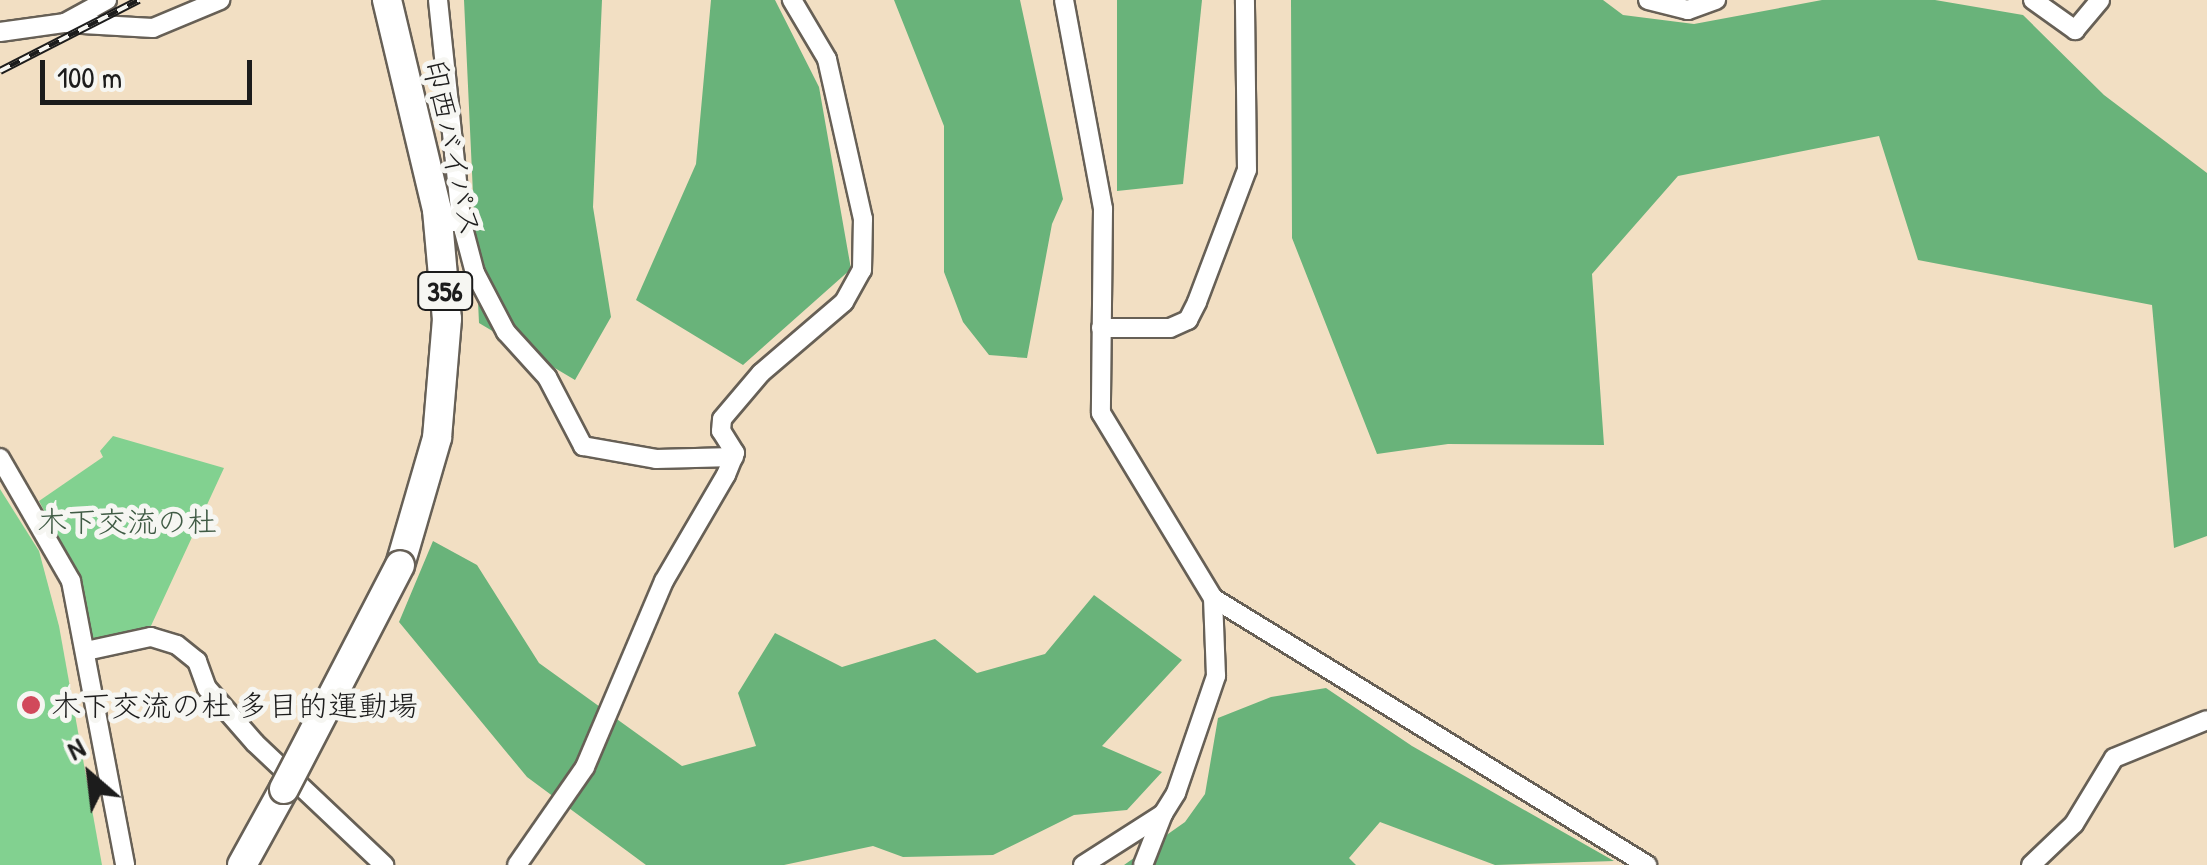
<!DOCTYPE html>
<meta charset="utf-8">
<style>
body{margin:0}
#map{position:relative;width:2207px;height:865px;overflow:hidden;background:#f2dfc3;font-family:"Patrick Hand","Klee One",sans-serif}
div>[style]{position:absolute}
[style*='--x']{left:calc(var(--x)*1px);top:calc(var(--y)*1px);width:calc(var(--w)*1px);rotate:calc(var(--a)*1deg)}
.green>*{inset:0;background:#82d190}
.forest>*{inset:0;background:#69b37a}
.roads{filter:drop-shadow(2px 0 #676056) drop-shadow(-2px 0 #676056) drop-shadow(0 2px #676056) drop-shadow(0 -2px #676056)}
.minor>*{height:18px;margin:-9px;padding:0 9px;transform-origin:9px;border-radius:9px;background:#fff}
.highway>*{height:28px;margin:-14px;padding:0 14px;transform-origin:14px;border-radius:14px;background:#fff}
.rail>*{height:8px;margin-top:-4px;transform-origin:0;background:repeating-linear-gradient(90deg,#f6f6f2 0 11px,#1c1c1c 0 22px);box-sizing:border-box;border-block:2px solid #1c1c1c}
.bridges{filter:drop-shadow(2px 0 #676056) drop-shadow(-2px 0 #676056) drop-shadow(0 2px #676056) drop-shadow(0 -2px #676056)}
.highway-bridge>*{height:28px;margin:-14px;padding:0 14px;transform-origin:14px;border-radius:14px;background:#fff}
.dots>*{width:28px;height:28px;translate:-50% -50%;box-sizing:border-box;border:5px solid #f6f6f2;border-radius:50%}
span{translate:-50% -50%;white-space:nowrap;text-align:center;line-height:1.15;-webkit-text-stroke:10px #f6f6f2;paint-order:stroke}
.shield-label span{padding:2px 8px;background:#f6f6f2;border:2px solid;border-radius:8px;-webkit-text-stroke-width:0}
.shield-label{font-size:28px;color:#1c1c1c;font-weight:700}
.street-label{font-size:30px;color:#1c1c1c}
.park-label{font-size:30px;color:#405b45}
.poi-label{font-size:30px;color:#1c1c1c}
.left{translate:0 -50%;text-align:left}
.north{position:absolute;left:40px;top:725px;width:100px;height:100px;-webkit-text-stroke:8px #f6f6f2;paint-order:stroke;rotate:332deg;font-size:28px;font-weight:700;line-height:40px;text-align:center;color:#1c1c1c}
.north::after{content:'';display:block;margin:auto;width:35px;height:45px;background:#1c1c1c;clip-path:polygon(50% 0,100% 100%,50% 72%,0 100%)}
.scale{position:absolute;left:40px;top:60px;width:212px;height:45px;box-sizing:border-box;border:5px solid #1c1c1c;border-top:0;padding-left:12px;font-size:30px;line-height:35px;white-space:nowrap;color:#1c1c1c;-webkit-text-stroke:8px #f6f6f2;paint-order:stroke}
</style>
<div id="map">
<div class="green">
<div style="clip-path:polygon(113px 436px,224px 468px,150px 628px,144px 636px,90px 641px,78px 576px,39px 501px,103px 457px,100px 451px)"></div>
<div style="clip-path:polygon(0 489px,39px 551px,59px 626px,102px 865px,0 865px)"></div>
</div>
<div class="forest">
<div style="clip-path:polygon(464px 0,602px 0,593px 207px,611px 317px,575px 380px,479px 323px)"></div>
<div style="clip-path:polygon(711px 0,775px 0,819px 87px,851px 269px,743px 365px,636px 300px,696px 164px)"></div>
<div style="clip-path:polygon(894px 0,1020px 0,1063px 199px,1052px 224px,1027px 358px,989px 355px,963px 322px,944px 272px,944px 126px)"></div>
<div style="clip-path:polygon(1117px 0,1202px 0,1183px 184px,1117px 191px)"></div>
<div style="clip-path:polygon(1291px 0,1603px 0,1623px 15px,1694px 24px,1822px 0,1935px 0,2023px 15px,2104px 95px,2207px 173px,2207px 536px,2174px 548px,2152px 305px,1918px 260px,1879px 136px,1678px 176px,1592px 274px,1604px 445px,1448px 444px,1377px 454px,1292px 238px)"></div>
<div style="clip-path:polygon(433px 541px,477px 565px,539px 663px,682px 766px,756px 746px,738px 693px,775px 633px,842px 667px,935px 639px,977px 673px,1045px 654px,1094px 595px,1182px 660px,1102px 746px,1162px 772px,1127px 810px,1074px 815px,993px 855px,903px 857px,873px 846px,784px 865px,646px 865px,527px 777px,399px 622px)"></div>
<div style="clip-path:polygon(1326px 688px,1412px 746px,1614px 861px,1495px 865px,1380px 822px,1349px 858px,1356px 865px,1124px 865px,1185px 822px,1205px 794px,1218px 718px,1271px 697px)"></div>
</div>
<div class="roads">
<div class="minor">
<div style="--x:438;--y:0;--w:221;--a:84"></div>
<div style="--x:461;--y:220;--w:8;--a:166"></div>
<div style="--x:1064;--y:0;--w:213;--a:79.4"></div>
<div style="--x:1103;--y:209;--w:204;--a:90.6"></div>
<div style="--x:1101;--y:413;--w:216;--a:58.8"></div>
<div style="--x:1213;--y:598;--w:510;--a:31.6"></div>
<div style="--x:1648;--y:0;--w:41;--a:14"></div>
<div style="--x:1688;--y:10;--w:30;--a:-20"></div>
<div style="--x:2033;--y:0;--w:52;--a:35.5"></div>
<div style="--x:2075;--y:30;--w:39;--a:-50"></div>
<div style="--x:65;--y:23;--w:88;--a:3.3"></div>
<div style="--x:153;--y:28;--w:73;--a:-22.7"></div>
<div style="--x:0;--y:32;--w:66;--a:-7.9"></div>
<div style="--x:65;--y:23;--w:48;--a:-28.7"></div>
<div style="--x:461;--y:220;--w:55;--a:75.2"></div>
<div style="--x:475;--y:273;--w:67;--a:62.3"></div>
<div style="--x:506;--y:332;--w:61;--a:47.7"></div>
<div style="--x:547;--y:377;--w:78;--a:62.4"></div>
<div style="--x:583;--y:446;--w:74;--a:10.1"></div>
<div style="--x:656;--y:459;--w:78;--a:-1.5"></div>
<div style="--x:1101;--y:328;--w:69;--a:0"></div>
<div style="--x:1170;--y:328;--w:20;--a:-24"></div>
<div style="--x:1188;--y:320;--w:20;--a:-63"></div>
<div style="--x:1197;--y:302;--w:141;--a:-69.3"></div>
<div style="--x:1247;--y:170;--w:170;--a:-90.7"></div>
<div style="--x:0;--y:458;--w:142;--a:60"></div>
<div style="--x:71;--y:581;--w:289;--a:79.2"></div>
<div style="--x:86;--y:651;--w:66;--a:-12.2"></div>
<div style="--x:151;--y:637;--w:27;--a:17"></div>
<div style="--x:177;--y:645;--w:26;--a:39"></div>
<div style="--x:197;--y:661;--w:29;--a:70"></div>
<div style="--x:207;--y:688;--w:73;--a:48.9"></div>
<div style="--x:255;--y:743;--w:178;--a:43.4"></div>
<div style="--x:517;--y:865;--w:119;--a:-55.2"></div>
<div style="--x:585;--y:767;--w:202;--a:-67"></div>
<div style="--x:664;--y:581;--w:123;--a:-59.7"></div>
<div style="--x:726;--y:475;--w:24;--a:-68"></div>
<div style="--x:735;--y:453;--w:26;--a:-122"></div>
<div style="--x:721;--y:431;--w:12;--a:-85"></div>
<div style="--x:722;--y:419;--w:60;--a:-49.7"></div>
<div style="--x:761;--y:373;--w:109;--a:-40.5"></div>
<div style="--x:844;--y:302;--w:37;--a:-61"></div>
<div style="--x:862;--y:270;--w:51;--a:-88.9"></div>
<div style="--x:863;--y:219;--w:164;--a:-102.7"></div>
<div style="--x:827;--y:59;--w:69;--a:-120.7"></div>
<div style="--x:1083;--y:865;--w:95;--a:-32.5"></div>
<div style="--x:1163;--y:814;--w:25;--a:-58"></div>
<div style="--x:1176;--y:793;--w:124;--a:-71.1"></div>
<div style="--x:1216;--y:676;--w:78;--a:-92.2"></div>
<div style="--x:1143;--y:865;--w:55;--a:-68.6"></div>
<div style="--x:2031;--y:865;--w:59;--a:-43.6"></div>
<div style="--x:2074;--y:824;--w:77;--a:-58.8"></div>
<div style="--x:2114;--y:758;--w:100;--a:-22.2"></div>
</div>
<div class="highway">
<div style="--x:387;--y:0;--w:216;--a:76.6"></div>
<div style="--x:437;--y:210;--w:109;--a:84.8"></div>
<div style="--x:447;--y:319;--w:119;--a:94.8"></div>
<div style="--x:437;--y:438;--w:132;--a:106.2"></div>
<div style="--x:242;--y:865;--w:87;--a:-61.1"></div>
</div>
</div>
<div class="rail">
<div style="--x:0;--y:71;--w:156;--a:-27.1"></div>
</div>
<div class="bridges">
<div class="highway-bridge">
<div style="--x:284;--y:789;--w:252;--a:-62.6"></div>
</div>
</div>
<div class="dots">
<div style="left:31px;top:705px;background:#d1495b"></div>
</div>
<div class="shield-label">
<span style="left:445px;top:291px">356</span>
</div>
<div class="street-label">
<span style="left:453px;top:148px;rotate:78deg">印西バイパス</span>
</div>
<div class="park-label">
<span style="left:127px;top:521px">木下交流の杜</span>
</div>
<div class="poi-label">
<span class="left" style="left:51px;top:705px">木下交流の杜 多目的運動場</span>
</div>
<div class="north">N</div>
<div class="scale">100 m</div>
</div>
